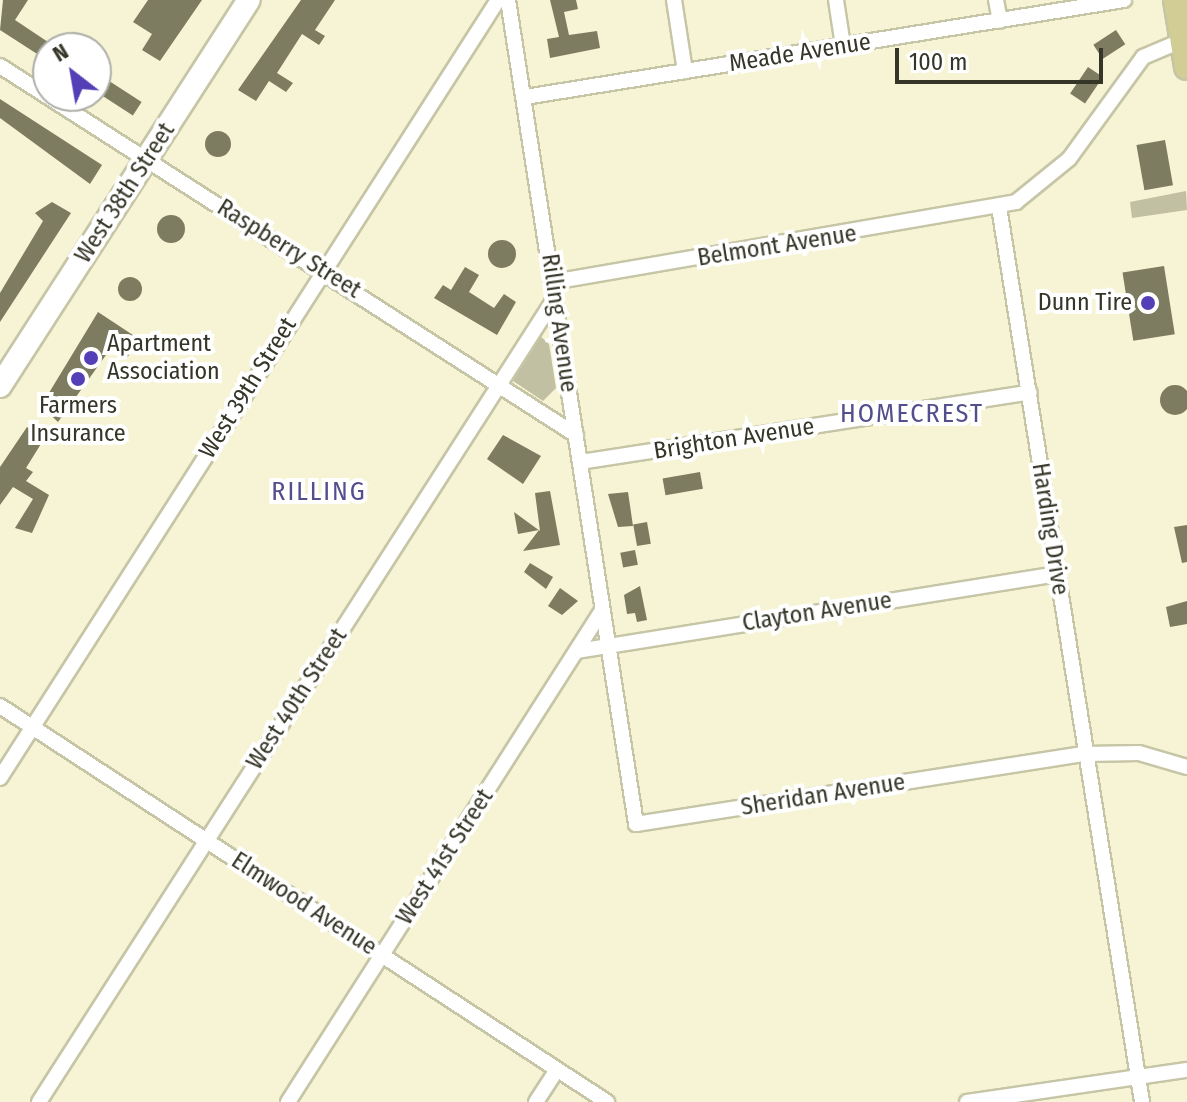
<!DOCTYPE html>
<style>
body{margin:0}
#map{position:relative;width:1187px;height:1102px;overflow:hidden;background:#f6f4d4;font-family:"Fira Sans Condensed",sans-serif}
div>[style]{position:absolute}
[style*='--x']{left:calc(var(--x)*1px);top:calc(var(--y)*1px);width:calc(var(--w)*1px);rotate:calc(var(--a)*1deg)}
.green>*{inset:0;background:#c2c0a3}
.building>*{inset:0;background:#7d7c60;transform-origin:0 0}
.round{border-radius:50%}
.roads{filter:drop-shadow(2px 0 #c6c5a6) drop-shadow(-2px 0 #c6c5a6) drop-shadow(0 2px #c6c5a6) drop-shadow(0 -2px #c6c5a6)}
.street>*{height:14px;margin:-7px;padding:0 7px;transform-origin:7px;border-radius:7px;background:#fff}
.secondary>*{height:22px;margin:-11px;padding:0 11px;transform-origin:11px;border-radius:11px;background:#fff}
.primary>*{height:24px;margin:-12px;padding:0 12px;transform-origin:12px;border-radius:12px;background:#d1cd94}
.dots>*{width:22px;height:22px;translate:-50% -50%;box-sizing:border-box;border:4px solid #fff;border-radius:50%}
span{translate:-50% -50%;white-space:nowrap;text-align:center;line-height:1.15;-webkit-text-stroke:8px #fff;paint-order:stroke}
.street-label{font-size:24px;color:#353528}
.poi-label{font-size:24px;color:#353528}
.right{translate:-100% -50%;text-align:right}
.left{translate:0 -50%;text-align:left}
.neighbourhood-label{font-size:26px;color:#534e8c;letter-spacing:2px}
.north{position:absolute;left:32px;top:32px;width:80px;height:80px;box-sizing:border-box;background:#fff;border:2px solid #aeaea9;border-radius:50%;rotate:329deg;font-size:22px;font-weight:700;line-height:32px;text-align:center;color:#353528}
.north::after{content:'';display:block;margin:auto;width:28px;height:36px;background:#553fb7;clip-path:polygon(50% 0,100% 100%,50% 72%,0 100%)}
.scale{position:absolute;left:895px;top:48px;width:208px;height:36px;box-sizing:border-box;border:4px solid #353528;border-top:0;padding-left:10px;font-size:24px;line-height:28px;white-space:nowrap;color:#353528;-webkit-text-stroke:6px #fff;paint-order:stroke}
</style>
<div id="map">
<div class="green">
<div style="clip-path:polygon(1186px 191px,1187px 210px,1132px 218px,1130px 202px)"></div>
<div style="clip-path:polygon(540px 336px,549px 344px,556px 388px,543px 401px,513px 381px)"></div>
</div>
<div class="building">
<div style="clip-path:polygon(3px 0,28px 0,15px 20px,48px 42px,48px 61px,0 30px)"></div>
<div style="clip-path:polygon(148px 0,202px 0,160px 61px,142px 50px,152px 34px,133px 22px)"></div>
<div style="clip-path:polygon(301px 0,335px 0,315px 30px,325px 36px,319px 45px,302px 34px,277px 73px,293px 83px,286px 92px,269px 81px,256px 101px,238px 90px)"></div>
<div style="clip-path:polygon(550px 0,576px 0,578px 9px,564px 12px,569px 35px,597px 31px,600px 48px,550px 58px,547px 39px,559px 37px)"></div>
<div style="left:1116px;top:30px;width:17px;height:27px;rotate:57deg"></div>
<div style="left:1088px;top:67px;width:18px;height:32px;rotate:34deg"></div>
<div style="left:103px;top:77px;width:46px;height:16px;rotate:33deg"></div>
<div style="clip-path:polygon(0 99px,102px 165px,90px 184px,0 118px)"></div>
<div class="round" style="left:205px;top:131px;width:26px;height:26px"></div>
<div style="left:1165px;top:140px;width:46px;height:29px;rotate:80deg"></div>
<div style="clip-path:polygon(52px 202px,71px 213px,0 322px,0 293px,43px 221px,35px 213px)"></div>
<div class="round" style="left:157px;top:215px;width:28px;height:28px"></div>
<div class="round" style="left:488px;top:240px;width:28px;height:28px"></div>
<div style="left:1164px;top:266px;width:69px;height:42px;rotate:81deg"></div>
<div style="clip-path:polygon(465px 267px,479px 275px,469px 292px,494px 308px,504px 294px,516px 302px,497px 335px,434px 298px,443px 285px,451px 290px)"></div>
<div class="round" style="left:118px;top:277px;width:24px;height:24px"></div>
<div style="clip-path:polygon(98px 312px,139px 339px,127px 358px,111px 348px,58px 422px,41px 406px)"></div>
<div class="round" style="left:1160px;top:385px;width:30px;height:30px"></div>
<div style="clip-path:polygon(27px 427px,44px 439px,26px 468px,33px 472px,26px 481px,49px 495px,32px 533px,15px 528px,33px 499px,13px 487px,0 505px,0 467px)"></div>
<div style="clip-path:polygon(503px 435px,541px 456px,523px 484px,487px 459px)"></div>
<div style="left:700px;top:472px;width:17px;height:38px;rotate:80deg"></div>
<div style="clip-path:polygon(550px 491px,560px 545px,523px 551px,539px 530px,518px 534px,514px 512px,540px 531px,535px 493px)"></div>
<div style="clip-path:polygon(628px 492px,633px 526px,618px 527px,608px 494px)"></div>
<div style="left:647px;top:522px;width:22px;height:14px;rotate:80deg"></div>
<div style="clip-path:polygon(1187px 525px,1187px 562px,1182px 563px,1174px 527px)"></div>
<div style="left:635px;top:550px;width:15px;height:15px;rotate:79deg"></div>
<div style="clip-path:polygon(530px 563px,553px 577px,546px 589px,524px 572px)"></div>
<div style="clip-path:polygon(640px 586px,647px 620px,637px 622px,635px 613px,627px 614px,624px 595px)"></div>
<div style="clip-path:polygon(560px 588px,578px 601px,562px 615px,548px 606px)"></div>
<div style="clip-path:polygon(1187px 601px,1187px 624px,1170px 627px,1166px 607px)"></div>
</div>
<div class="roads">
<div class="street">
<div style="--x:508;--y:0;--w:834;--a:81.17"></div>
<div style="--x:636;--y:824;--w:454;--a:-8.9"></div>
<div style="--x:1085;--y:754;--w:54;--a:-1.1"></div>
<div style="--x:1139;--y:753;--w:50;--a:16.3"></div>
<div style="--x:674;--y:0;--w:72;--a:81.2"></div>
<div style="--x:836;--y:0;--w:47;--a:81.3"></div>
<div style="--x:996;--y:0;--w:21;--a:79"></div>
<div style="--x:0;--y:66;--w:684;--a:32.64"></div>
<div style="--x:525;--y:97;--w:607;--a:-9.2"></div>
<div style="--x:999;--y:207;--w:906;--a:80.92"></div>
<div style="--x:553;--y:282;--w:470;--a:-9.8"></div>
<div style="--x:1016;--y:202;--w:68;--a:-39.1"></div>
<div style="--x:1069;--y:159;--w:126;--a:-54"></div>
<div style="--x:1143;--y:57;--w:43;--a:-23"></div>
<div style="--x:580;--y:462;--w:455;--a:-8.8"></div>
<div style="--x:577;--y:651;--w:486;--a:-9.1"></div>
<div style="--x:0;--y:706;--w:725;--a:33.12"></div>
<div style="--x:0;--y:778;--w:924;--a:-57.38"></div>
<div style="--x:39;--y:1102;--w:955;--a:-57.31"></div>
<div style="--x:288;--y:1102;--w:581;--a:-57.43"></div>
<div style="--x:536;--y:1102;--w:38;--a:-57"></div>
<div style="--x:967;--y:1102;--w:222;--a:-8.3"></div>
</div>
<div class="secondary">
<div style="--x:0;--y:386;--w:459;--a:-57.2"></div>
</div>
<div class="primary">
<div style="--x:1176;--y:0;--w:68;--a:80.7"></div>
</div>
</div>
<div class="dots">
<div style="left:1148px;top:303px;background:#553fb7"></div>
<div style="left:91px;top:358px;background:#553fb7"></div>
<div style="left:78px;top:379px;background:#553fb7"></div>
</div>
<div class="street-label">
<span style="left:800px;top:53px;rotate:-9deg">Meade Avenue</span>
<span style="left:125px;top:193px;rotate:-57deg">West 38th Street</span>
<span style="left:777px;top:246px;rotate:-9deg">Belmont Avenue</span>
<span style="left:289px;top:249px;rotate:32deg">Raspberry Street</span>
<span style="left:559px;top:323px;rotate:82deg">Rilling Avenue</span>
<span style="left:248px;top:388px;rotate:-58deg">West 39th Street</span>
<span style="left:734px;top:439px;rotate:-9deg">Brighton Avenue</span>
<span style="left:1050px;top:529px;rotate:81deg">Harding Drive</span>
<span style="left:817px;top:612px;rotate:-9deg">Clayton Avenue</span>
<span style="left:297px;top:699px;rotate:-57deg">West 40th Street</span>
<span style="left:823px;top:795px;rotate:-9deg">Sheridan Avenue</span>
<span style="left:445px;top:857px;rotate:-57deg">West 41st Street</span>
<span style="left:304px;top:904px;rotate:33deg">Elmwood Avenue</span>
</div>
<div class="poi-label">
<span class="right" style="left:1132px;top:303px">Dunn Tire</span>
<span class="left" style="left:107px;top:358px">Apartment<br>Association</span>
<span style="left:78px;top:420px">Farmers<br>Insurance</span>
</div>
<div class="neighbourhood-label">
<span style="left:912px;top:414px">HOMECREST</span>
<span style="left:319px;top:492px">RILLING</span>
</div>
<div class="north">N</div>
<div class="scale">100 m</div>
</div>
